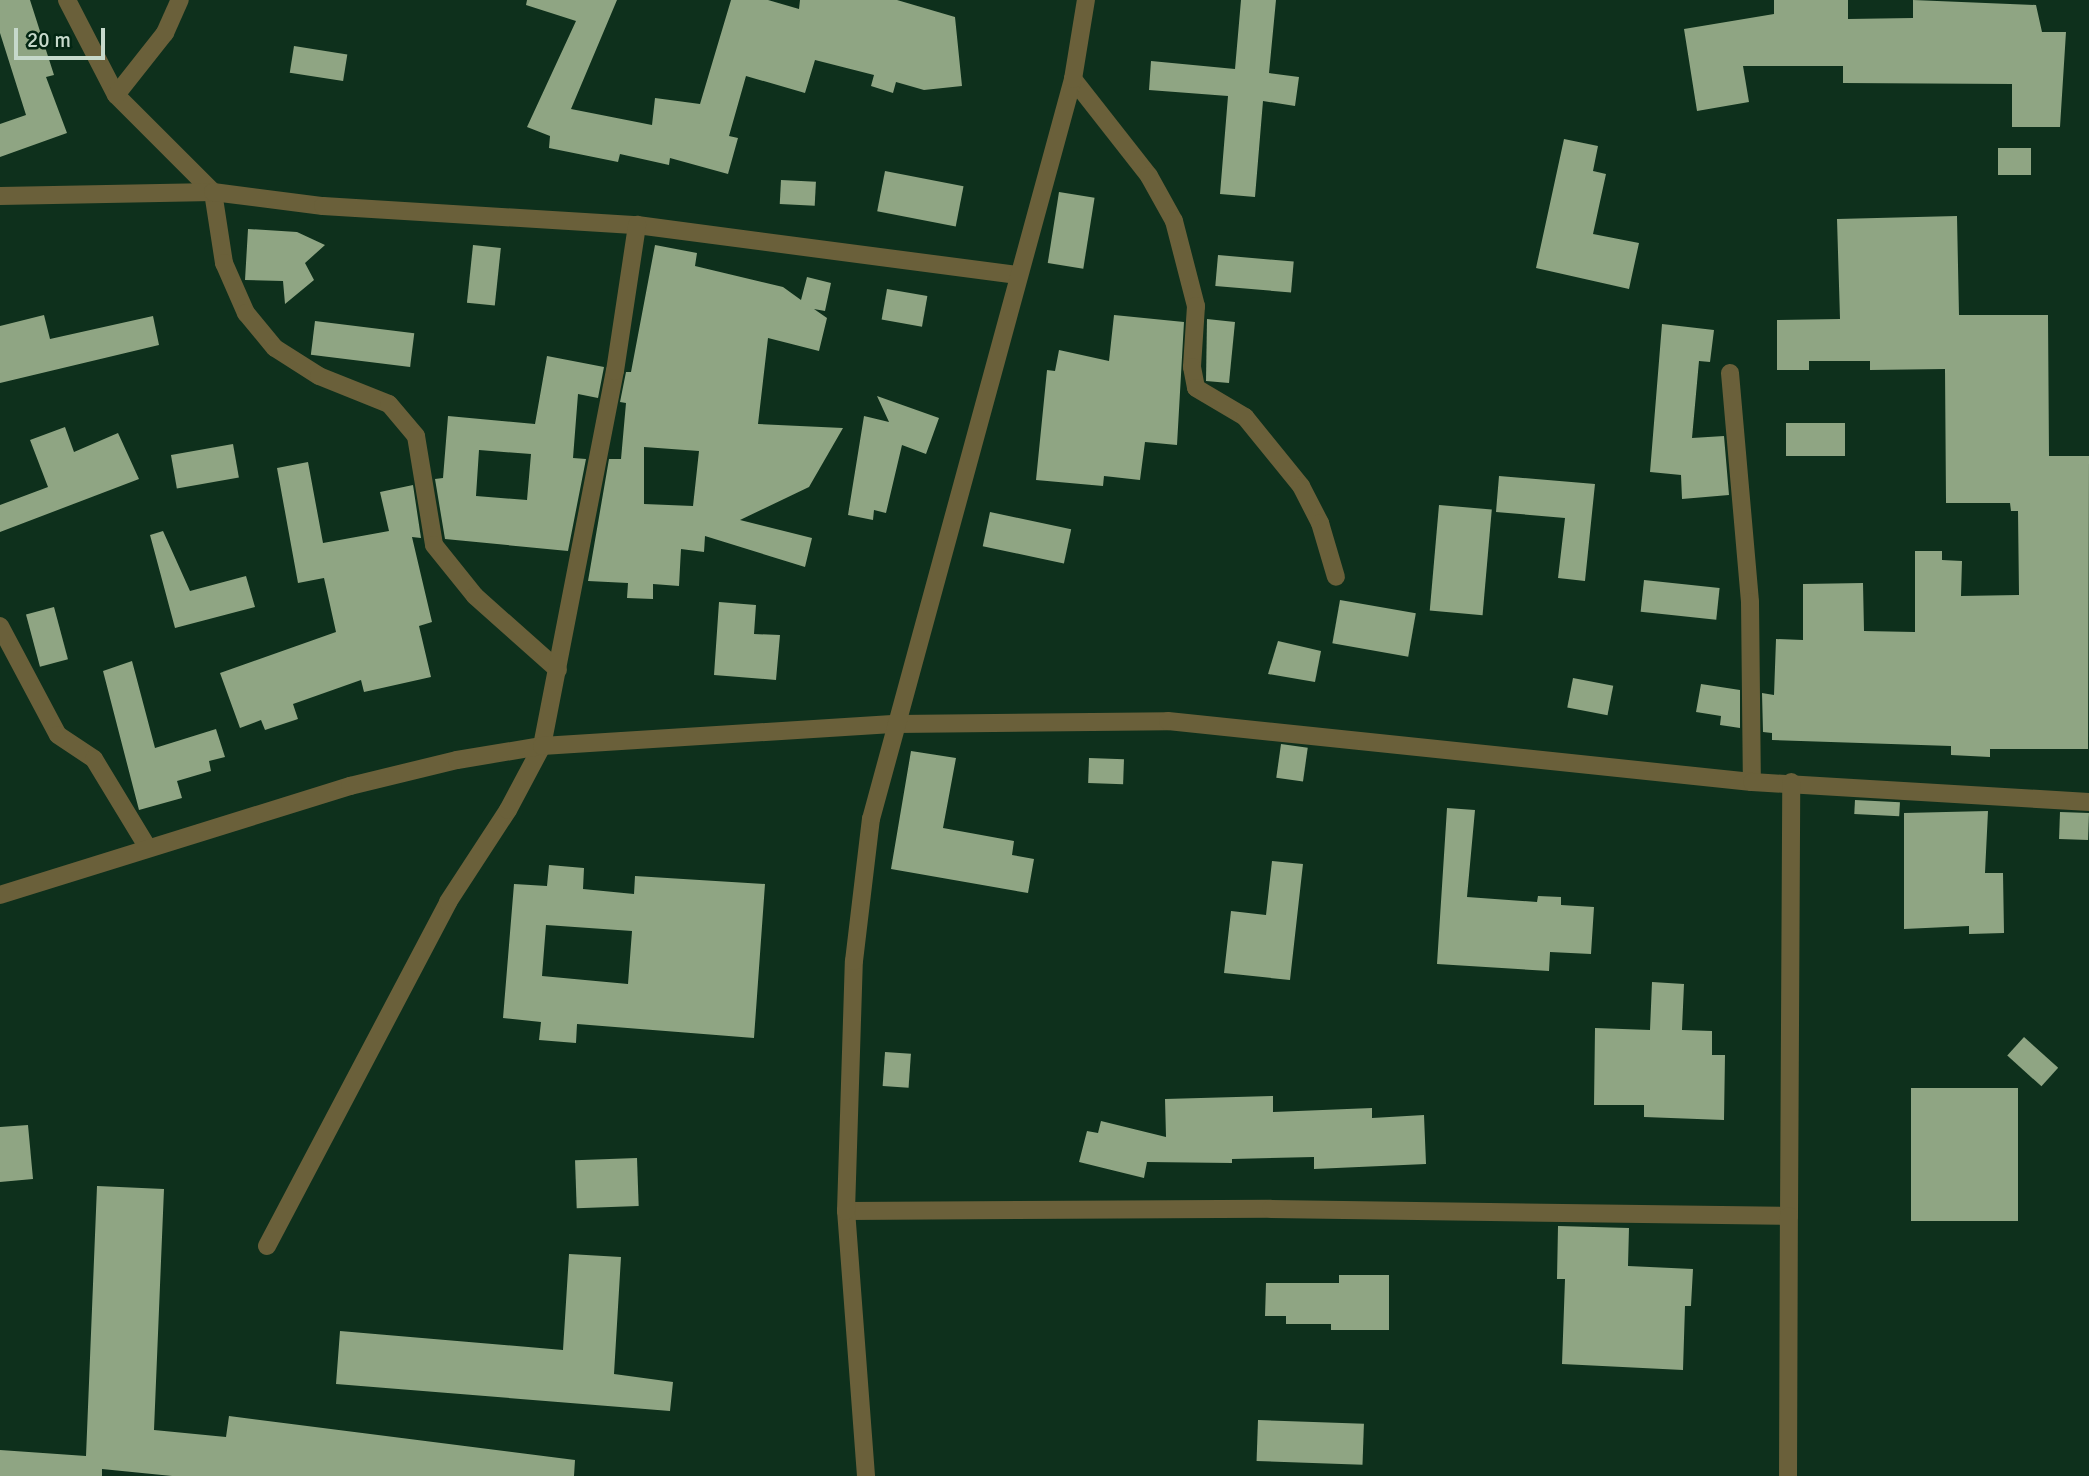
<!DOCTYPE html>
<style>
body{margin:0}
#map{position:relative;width:2089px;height:1476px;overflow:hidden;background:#0e301c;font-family:Signika,sans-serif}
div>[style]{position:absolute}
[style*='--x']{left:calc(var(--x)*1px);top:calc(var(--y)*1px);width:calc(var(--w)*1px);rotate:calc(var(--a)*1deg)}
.building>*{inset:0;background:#8fa583;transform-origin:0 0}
.service>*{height:18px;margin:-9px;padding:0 9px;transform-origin:9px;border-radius:9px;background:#6a603a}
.minor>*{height:18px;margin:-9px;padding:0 9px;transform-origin:9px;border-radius:9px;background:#6a603a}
span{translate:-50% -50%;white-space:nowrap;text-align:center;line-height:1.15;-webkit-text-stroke:7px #032613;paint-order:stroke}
.scale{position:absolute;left:14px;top:28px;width:91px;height:32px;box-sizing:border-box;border:4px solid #c6d9cb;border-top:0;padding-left:9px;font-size:21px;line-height:24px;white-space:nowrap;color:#c6d9cb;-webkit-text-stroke:5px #032613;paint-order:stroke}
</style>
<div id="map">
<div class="building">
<div style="clip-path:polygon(0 0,30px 0,54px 75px,46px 77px,67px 133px,0 157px,0 124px,26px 115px,0 33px)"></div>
<div style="clip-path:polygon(527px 0,617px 0,571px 109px,652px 125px,655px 98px,700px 104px,731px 0,768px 0,799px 9px,800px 0,897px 0,955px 17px,962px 86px,924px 90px,896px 82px,893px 93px,871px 86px,874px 75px,815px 60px,805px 93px,746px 76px,729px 136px,738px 138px,728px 174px,670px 158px,669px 165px,620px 154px,618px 162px,549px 148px,550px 136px,527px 127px,576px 21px,526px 5px)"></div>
<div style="clip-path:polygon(1241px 0,1276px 0,1269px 73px,1299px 77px,1295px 106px,1263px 101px,1255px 197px,1220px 194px,1228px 96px,1149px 90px,1151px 61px,1235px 69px)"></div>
<div style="clip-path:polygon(1774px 0,1848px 0,1848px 19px,1913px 18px,1913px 0,2036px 5px,2042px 32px,2066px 32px,2060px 127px,2012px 127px,2012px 84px,1843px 83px,1843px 66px,1743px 66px,1749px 102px,1697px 111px,1684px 29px,1774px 14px)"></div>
<div style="left:294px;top:46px;width:54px;height:27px;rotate:9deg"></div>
<div style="clip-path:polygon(1564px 139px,1598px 146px,1593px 171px,1606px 174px,1593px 234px,1639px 243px,1629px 289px,1536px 268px)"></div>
<div style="left:1998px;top:148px;width:33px;height:27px"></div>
<div style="left:885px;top:171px;width:80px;height:41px;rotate:11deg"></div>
<div style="left:781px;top:180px;width:35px;height:24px;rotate:3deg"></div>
<div style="left:1059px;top:192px;width:36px;height:72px;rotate:9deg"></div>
<div style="clip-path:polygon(1957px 216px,1959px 315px,2048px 315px,2049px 456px,2089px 456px,2088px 749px,1990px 749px,1990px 757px,1951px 755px,1951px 746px,1772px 740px,1772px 733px,1763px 732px,1762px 693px,1774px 695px,1776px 639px,1803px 640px,1803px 584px,1863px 583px,1864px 631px,1915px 632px,1915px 551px,1942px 551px,1942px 560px,1962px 561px,1961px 596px,2019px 595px,2018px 511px,2011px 511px,2010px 503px,1946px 503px,1945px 369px,1870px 370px,1870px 361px,1809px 361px,1809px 370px,1777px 370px,1777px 320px,1840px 319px,1837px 219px)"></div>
<div style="clip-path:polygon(248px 229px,297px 232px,325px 245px,305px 263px,314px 280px,285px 304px,283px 281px,245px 280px)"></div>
<div style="left:473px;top:245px;width:28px;height:58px;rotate:6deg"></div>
<div style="clip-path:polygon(evenodd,655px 245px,697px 253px,695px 266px,783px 287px,801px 300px,807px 277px,831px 283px,825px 311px,814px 309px,827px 318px,819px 351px,768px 338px,758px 424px,843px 428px,809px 487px,740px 520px,812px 538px,805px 567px,705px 536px,704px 552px,681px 549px,679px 586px,653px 584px,653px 599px,627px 598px,628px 583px,588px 581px,609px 459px,621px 459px,626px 403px,620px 402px,626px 372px,631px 372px,655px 245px,644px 447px,699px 451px,693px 506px,644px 504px,644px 447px)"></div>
<div style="left:1218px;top:255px;width:76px;height:31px;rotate:5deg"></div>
<div style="left:887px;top:289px;width:41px;height:31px;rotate:10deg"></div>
<div style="clip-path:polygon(44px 315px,50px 339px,153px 316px,159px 345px,0 383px,0 326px)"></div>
<div style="clip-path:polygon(1114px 315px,1184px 322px,1177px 445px,1145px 442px,1140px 480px,1104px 476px,1103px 486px,1036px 480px,1047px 370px,1055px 371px,1059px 350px,1109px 361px)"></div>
<div style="clip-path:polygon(1207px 319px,1235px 322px,1229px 383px,1206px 381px)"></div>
<div style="left:315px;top:321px;width:100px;height:34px;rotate:7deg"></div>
<div style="clip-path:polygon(1662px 324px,1714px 330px,1710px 362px,1699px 361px,1692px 438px,1724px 436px,1729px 495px,1682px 499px,1681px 475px,1650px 472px)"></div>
<div style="clip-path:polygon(evenodd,547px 356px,604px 367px,598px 398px,578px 394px,573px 458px,586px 459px,568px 551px,445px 539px,435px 479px,443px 478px,448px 416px,535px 424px,547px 356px,479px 450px,531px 454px,527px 500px,476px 496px,479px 450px)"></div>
<div style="clip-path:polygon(877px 396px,939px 418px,926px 454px,902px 445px,886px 513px,874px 510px,873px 520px,848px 515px,864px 416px,889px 422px)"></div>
<div style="left:1845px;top:423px;width:33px;height:59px;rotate:90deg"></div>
<div style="clip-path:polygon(65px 427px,74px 452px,118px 433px,139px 479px,0 532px,0 505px,48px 487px,30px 440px)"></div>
<div style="left:233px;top:444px;width:34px;height:63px;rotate:80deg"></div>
<div style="clip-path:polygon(308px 462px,323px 543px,389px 531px,380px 492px,413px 485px,421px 538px,412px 537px,432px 622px,419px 626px,431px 677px,364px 692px,361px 680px,293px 704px,298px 719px,265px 730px,261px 720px,240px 728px,220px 673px,336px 632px,324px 578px,298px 583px,277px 468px)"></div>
<div style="clip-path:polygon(1499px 476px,1595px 484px,1585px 581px,1558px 578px,1565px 518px,1496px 512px)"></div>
<div style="left:1439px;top:505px;width:53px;height:106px;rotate:5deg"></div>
<div style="left:990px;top:512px;width:83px;height:35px;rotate:12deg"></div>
<div style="clip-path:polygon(163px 531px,190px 591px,246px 576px,255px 607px,175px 628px,150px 535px)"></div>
<div style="left:1644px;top:580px;width:76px;height:32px;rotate:6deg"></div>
<div style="left:1340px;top:600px;width:77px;height:44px;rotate:10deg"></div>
<div style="clip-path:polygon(719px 602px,756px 605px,754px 634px,780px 635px,776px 680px,714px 675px)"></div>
<div style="left:54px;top:607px;width:54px;height:29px;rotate:75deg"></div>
<div style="clip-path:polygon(1278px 641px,1321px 651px,1315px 682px,1268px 674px)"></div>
<div style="clip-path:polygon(132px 661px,155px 748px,216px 729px,225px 757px,209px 761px,211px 771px,177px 781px,182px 798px,139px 810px,103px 671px)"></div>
<div style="left:1573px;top:678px;width:41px;height:30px;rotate:11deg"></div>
<div style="clip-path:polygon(1701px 684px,1740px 690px,1740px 728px,1720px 725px,1721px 716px,1696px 712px)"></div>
<div style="left:1281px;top:744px;width:27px;height:34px;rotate:8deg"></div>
<div style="clip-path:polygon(911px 751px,956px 758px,943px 828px,1014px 841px,1012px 855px,1034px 859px,1028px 893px,891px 869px)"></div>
<div style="left:1089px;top:758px;width:35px;height:25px;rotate:2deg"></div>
<div style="left:1855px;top:800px;width:45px;height:14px;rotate:3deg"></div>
<div style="clip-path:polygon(1447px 808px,1475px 810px,1467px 897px,1537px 902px,1538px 896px,1561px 897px,1561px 905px,1594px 907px,1591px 954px,1550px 952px,1549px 971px,1437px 964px)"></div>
<div style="clip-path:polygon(1988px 811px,1985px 873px,2003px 873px,2004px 933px,1969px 934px,1969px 926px,1904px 929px,1904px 813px)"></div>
<div style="left:2060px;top:812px;width:29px;height:27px;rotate:2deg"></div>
<div style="clip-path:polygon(1272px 861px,1303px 864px,1290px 980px,1224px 973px,1231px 911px,1266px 915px)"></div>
<div style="clip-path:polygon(evenodd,549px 865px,584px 868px,583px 889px,634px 894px,635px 876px,765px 884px,754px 1038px,577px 1024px,576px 1043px,539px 1040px,541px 1022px,503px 1018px,514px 884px,547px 886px,549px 865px,546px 925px,632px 931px,628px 984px,542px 976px,546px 925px)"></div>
<div style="clip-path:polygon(1652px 982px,1684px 984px,1682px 1030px,1712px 1031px,1712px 1055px,1725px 1055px,1724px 1120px,1644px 1117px,1644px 1105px,1594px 1105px,1595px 1028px,1650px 1030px)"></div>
<div style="left:2024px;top:1037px;width:46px;height:25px;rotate:42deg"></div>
<div style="left:885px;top:1052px;width:26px;height:34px;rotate:4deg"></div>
<div style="left:1911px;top:1088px;width:107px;height:133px"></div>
<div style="clip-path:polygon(1273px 1096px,1273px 1112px,1372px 1108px,1372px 1118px,1424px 1115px,1426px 1164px,1314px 1169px,1314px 1157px,1232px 1159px,1232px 1163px,1147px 1162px,1144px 1178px,1079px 1162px,1087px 1131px,1098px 1133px,1101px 1121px,1166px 1137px,1165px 1099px)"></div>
<div style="clip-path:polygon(28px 1125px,33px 1179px,0 1182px,0 1127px)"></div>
<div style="left:637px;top:1158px;width:48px;height:62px;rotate:88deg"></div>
<div style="clip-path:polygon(97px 1186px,164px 1189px,154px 1430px,226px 1437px,229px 1416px,575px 1460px,574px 1476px,172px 1476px,102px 1469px,102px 1476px,0 1476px,0 1450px,86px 1456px)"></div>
<div style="clip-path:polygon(1558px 1226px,1629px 1228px,1628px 1266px,1693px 1269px,1691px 1306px,1685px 1306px,1683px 1370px,1562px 1364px,1565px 1279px,1557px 1279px)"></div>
<div style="clip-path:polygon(569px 1254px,621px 1257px,614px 1374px,673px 1382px,670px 1411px,336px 1384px,340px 1331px,563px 1350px)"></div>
<div style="clip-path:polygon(1339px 1275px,1389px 1275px,1389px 1330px,1331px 1330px,1331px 1324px,1286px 1324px,1286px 1316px,1265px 1316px,1266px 1283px,1339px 1283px)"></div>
<div style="left:1258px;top:1420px;width:106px;height:41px;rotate:2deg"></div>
</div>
<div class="service">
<div style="--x:267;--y:1246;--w:389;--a:-62.2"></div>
<div style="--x:448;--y:902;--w:110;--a:-56.9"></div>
<div style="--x:508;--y:810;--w:72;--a:-62"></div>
</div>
<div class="minor">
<div style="--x:67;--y:0;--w:107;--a:62.7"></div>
<div style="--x:116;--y:95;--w:137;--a:45"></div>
<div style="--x:213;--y:192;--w:72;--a:81.2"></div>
<div style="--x:224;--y:263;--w:55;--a:66.3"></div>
<div style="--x:246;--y:313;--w:45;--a:50.4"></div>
<div style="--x:275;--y:348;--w:52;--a:32.5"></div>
<div style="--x:319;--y:376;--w:75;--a:21.8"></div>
<div style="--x:389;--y:404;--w:42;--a:49.8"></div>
<div style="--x:416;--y:436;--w:110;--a:80.6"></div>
<div style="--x:434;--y:545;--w:65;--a:51.2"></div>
<div style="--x:475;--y:596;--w:111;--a:41.7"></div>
<div style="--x:1073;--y:79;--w:123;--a:51.9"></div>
<div style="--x:1149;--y:176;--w:51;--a:60.9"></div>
<div style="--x:1174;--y:221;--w:88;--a:75.5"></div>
<div style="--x:1196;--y:306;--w:61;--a:93.8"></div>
<div style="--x:1192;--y:367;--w:21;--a:79"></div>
<div style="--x:1196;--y:388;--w:57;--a:30.6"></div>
<div style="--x:1245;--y:417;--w:89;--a:50.9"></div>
<div style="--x:1301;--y:486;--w:42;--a:62.8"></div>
<div style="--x:1320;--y:523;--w:56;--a:73.5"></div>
<div style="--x:116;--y:95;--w:79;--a:-51.7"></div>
<div style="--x:165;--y:33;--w:36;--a:-66"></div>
<div style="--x:0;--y:196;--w:213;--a:-1.1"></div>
<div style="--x:213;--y:192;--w:111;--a:7.3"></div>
<div style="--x:323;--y:206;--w:315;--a:3.5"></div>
<div style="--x:637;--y:225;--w:384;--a:7.5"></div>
<div style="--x:1730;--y:373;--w:230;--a:85"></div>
<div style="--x:1750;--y:602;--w:180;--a:89.4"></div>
<div style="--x:0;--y:626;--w:123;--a:62"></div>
<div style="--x:58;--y:735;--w:43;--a:33.7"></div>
<div style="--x:94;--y:759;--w:104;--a:58.8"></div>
<div style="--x:542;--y:746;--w:382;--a:-79"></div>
<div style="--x:615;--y:371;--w:148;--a:-81.4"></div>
<div style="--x:0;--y:895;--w:367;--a:-17.3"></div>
<div style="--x:350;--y:786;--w:110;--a:-13.7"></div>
<div style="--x:457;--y:760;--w:86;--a:-9.4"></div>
<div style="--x:542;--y:746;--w:355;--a:-3.6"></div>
<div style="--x:896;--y:724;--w:272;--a:-0.6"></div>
<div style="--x:1168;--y:721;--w:587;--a:5.96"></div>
<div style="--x:1752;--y:782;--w:338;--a:3.4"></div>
<div style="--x:846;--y:1211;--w:425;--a:-0.3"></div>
<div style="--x:1271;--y:1209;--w:518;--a:0.77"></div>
<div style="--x:1789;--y:1216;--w:434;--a:-89.7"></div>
<div style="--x:866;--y:1476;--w:266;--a:-94.3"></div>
<div style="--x:846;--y:1211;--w:250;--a:-88.2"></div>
<div style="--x:854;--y:961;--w:143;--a:-83.2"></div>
<div style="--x:871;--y:819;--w:767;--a:-74.73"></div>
<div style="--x:1073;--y:79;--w:80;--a:-80.7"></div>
<div style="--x:1788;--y:1476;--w:260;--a:-89.8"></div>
</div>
<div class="scale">20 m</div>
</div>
